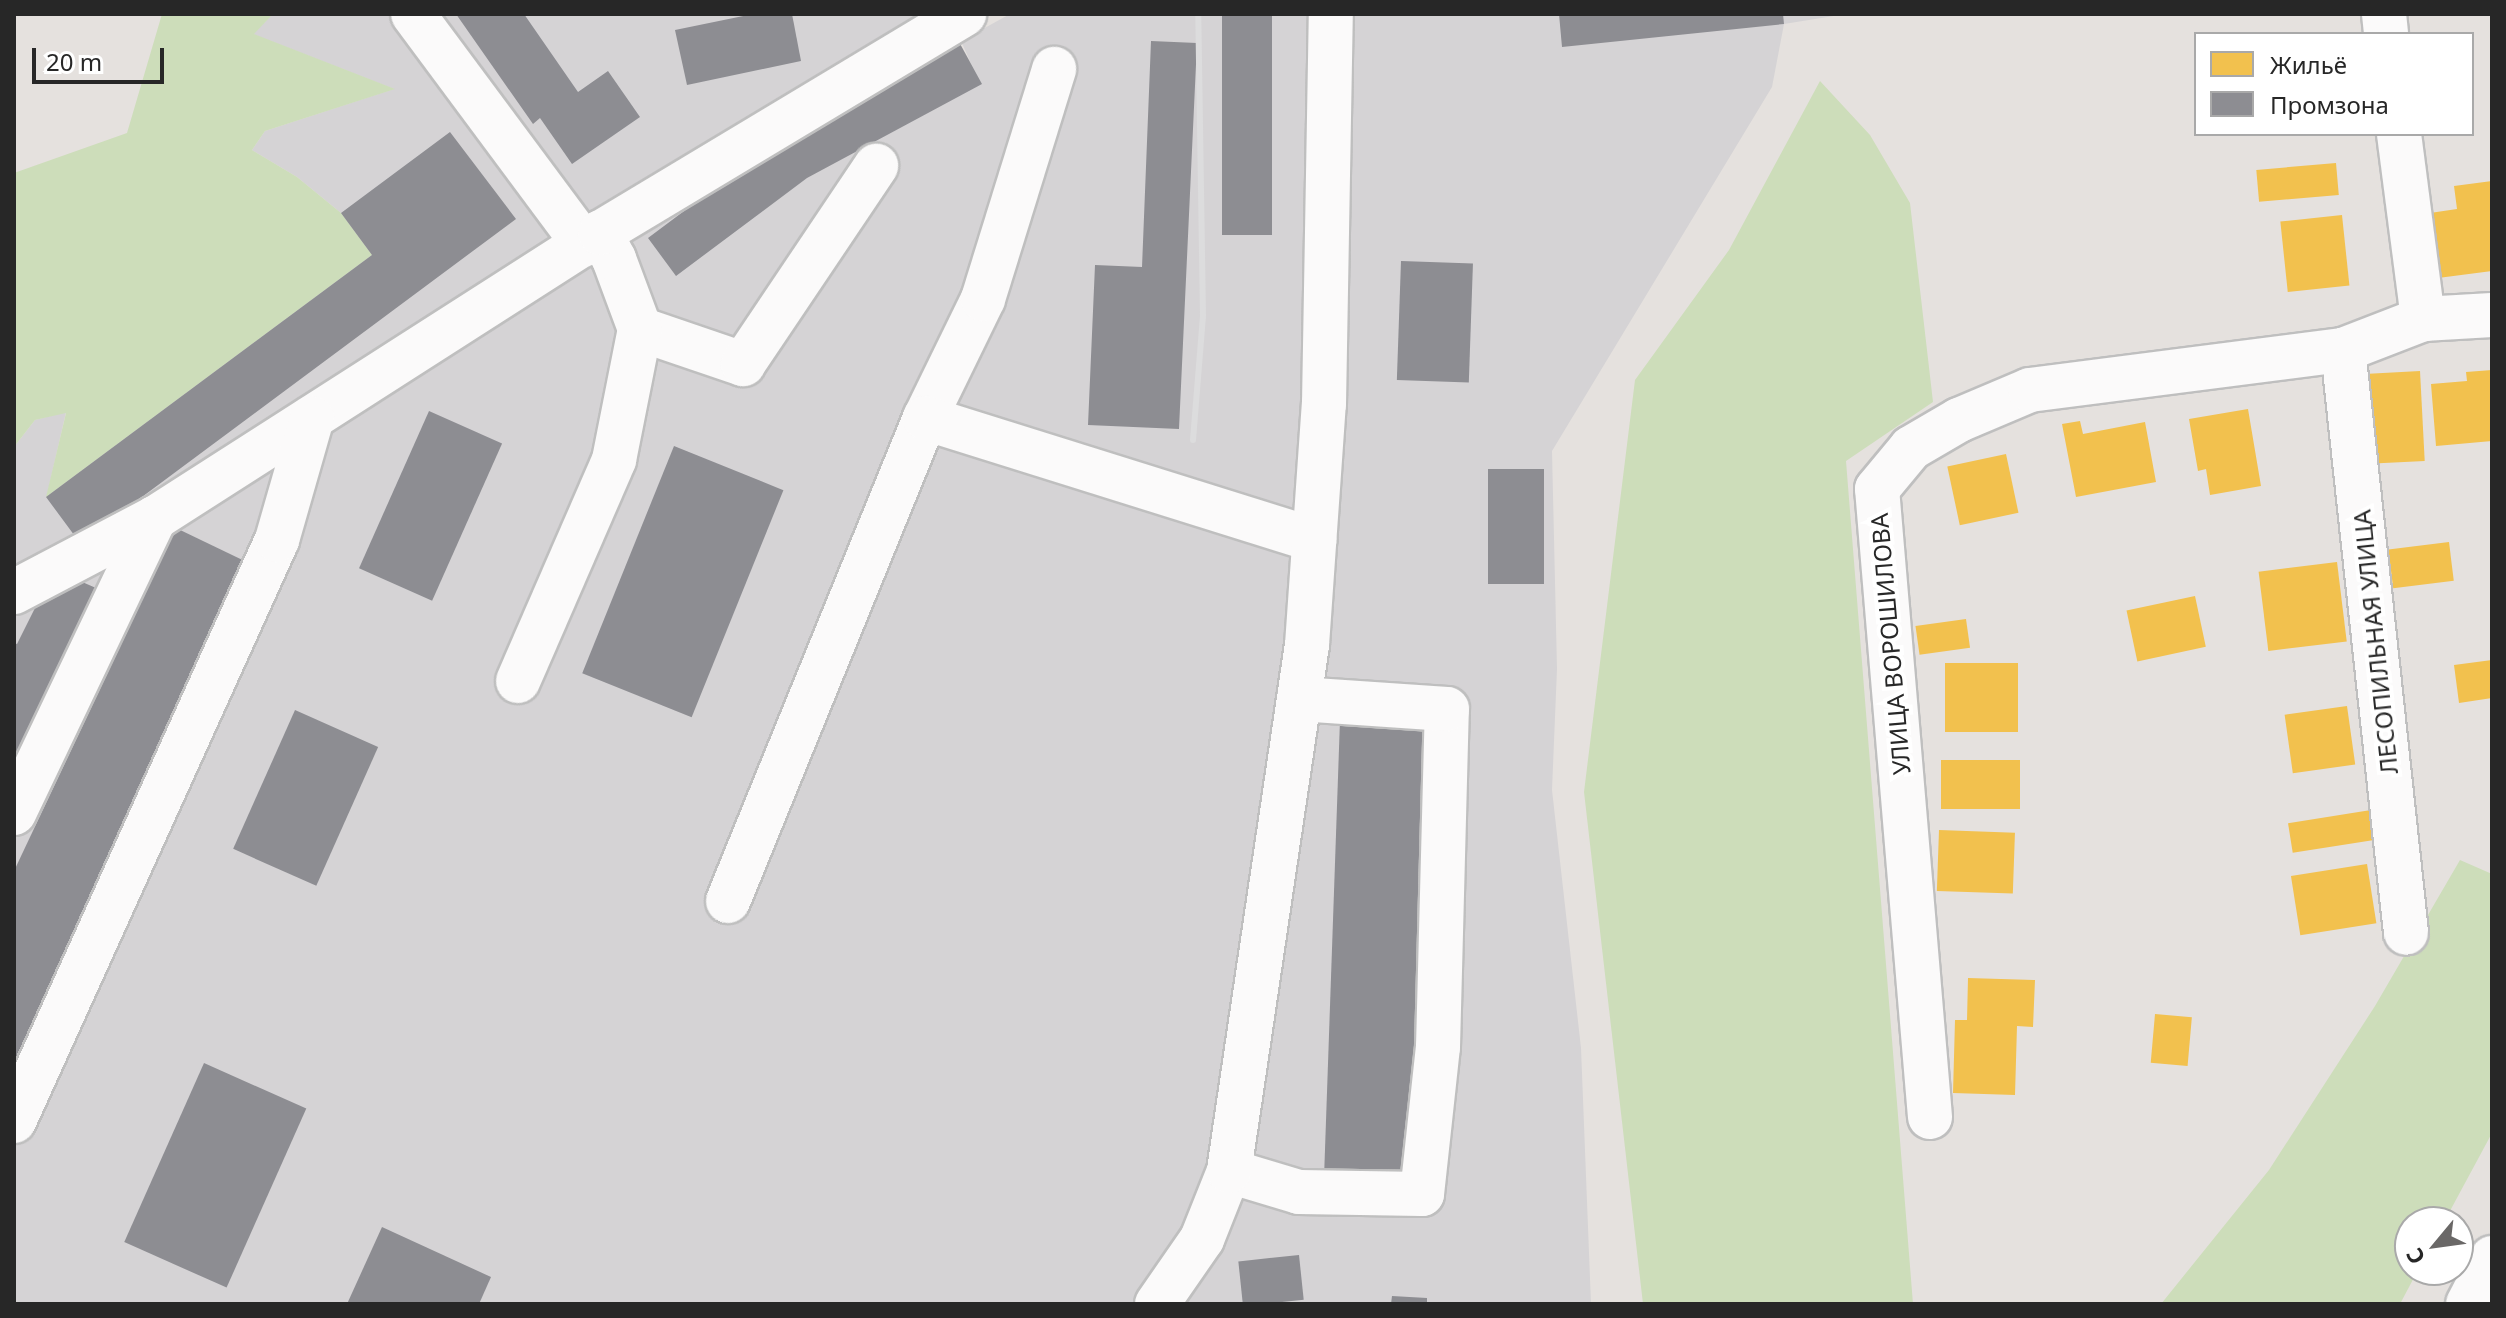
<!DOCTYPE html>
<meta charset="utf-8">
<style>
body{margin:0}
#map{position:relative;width:2506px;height:1318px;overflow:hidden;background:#e5e1de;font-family:"Noto Sans",sans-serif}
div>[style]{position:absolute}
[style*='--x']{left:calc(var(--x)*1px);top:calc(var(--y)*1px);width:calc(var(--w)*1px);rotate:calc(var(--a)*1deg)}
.industrial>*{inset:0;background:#d5d3d5}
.green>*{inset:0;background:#cdddba}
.homes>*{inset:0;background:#f2c14e;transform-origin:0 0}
.industry>*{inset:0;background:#8d8d92;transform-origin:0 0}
.roads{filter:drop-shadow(2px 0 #bfbfbf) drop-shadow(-2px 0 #bfbfbf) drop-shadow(0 2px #bfbfbf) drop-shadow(0 -2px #bfbfbf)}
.minor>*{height:44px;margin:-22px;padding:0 22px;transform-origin:22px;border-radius:22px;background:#fbfafa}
.rail>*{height:6px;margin:-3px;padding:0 3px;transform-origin:3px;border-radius:3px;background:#dcdcdd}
span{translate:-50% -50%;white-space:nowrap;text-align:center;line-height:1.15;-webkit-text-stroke:8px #fff;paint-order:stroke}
.street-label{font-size:24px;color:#272727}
.frame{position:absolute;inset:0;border:16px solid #272727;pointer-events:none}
.legend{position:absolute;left:2194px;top:32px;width:280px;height:104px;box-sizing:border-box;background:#fff;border:2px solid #a9a9a9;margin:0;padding:10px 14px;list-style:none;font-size:24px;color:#272727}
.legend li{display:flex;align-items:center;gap:16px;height:40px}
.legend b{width:40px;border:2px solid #a9a9a9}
.north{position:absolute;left:2394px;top:1206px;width:80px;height:80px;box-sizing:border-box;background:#fff;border:2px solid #a9a9a9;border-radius:50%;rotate:241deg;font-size:22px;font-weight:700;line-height:32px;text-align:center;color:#272727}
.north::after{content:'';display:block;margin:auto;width:28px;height:36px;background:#6a6867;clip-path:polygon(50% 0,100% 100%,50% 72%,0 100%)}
.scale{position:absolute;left:32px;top:48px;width:132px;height:36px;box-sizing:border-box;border:4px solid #272727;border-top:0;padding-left:10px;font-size:24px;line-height:28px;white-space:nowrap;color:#272727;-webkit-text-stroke:6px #fff;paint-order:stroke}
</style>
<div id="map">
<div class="industrial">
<div style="clip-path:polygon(273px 14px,965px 14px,959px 42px,970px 61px,961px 41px,1010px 14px,1846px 14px,1784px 24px,1772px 87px,1552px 451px,1557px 669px,1552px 790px,1581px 1048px,1591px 1304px,14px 1304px,14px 447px,35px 420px,66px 412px,47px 495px,341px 213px,297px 177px,252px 150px,265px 131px,394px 89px,253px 34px)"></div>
</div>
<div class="green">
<div style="clip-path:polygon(162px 14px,273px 14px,254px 34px,395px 89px,265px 131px,252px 150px,297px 177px,341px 213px,372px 255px,46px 497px,66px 413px,35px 420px,14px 447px,14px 173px,127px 133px)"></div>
<div style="clip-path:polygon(1820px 81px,1870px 135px,1910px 203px,1933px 402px,1846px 461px,1913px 1304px,1643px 1304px,1584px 792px,1635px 380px,1729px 250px)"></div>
<div style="clip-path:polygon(2460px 860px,2492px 874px,2492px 1133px,2444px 1222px,2410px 1222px,2410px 1270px,2418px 1270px,2400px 1304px,2161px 1304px,2269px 1170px,2375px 1006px)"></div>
</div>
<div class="homes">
<div style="left:2336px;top:163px;width:32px;height:80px;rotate:85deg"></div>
<div style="clip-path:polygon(2492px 181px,2492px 271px,2438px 278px,2430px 213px,2457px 209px,2454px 186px)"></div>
<div style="left:2342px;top:215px;width:71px;height:62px;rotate:84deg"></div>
<div style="clip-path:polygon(2492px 370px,2492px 441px,2436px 446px,2431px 384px,2467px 381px,2466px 372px)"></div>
<div style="left:2420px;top:371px;width:90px;height:51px;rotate:87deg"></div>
<div style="clip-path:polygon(2248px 409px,2261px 486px,2210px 495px,2206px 469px,2198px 471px,2189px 419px)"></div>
<div style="clip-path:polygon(2080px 421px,2083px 434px,2145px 422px,2156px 482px,2076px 497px,2062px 424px)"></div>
<div style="left:2006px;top:454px;width:60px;height:60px;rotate:78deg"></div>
<div style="left:2449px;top:542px;width:39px;height:61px;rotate:83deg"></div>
<div style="left:2337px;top:562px;width:80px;height:79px;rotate:83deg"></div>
<div style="left:2195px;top:596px;width:52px;height:70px;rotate:78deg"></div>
<div style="left:1966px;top:619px;width:29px;height:51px;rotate:82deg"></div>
<div style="clip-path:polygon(2492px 660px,2492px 698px,2459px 703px,2454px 665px)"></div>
<div style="left:1945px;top:663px;width:73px;height:69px"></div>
<div style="left:2347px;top:706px;width:59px;height:63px;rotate:82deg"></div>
<div style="left:1941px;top:760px;width:79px;height:49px"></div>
<div style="left:2371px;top:810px;width:30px;height:84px;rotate:81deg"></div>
<div style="left:1939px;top:830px;width:76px;height:61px;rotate:2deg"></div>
<div style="left:2367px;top:864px;width:60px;height:77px;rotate:81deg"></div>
<div style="clip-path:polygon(1968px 978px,2035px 980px,2033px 1027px,2017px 1026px,2015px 1095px,1953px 1093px,1955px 1020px,1967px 1020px)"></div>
<div style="left:2155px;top:1014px;width:37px;height:49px;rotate:5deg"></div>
</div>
<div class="industry">
<div style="clip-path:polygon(456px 14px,524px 14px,578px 92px,608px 71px,640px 117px,572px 164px,540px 118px,533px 124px)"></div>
<div style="clip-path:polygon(753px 14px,792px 14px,801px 61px,687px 85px,675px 30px)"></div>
<div style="left:1222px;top:14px;width:50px;height:221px"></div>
<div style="clip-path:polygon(1559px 14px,1783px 14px,1784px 24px,1562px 47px)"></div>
<div style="clip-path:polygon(1151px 41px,1197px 43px,1179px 429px,1088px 425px,1095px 265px,1142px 267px)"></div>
<div style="clip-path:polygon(959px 42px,982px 84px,807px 178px,676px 276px,648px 238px,779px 140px)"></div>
<div style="clip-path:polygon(450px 132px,516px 219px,80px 543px,46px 497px,372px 255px,341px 213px)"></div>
<div style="left:1401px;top:261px;width:72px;height:119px;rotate:2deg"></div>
<div style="left:429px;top:411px;width:80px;height:172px;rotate:24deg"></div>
<div style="left:674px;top:446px;width:118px;height:245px;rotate:22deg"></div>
<div style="left:1488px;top:469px;width:56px;height:115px"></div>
<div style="clip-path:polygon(176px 528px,255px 566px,14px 1078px,14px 871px)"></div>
<div style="clip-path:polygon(73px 578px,96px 588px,14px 761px,14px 643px,17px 644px,41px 596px)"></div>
<div style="left:295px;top:710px;width:91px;height:152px;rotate:24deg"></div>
<div style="left:1340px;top:720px;width:97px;height:463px;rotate:2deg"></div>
<div style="left:204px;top:1063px;width:112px;height:196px;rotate:24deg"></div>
<div style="clip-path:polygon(382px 1227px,491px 1277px,479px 1304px,347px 1304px)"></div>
<div style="left:1299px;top:1255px;width:45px;height:61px;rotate:84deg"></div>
<div style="clip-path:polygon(1392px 1296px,1427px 1298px,1427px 1304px,1391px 1304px)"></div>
</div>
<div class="roads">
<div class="minor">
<div style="--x:413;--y:14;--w:287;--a:53.4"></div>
<div style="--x:2384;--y:14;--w:20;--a:84"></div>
<div style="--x:2399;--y:134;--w:187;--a:82.6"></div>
<div style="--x:640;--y:329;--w:109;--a:18.8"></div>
<div style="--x:743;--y:364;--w:239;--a:-56.1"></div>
<div style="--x:2343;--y:350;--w:586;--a:83.83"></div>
<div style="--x:925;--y:418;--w:132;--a:-64"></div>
<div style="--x:983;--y:299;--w:241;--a:-72.8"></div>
<div style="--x:14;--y:592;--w:159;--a:-27.7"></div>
<div style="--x:518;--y:681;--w:241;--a:-66.5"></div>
<div style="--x:614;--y:460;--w:134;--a:-78.8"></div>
<div style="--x:640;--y:329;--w:75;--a:-110.4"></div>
<div style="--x:614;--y:259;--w:30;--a:-118"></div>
<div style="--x:14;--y:813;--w:327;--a:-64.5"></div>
<div style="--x:155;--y:518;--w:528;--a:-32.64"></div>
<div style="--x:600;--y:233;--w:425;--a:-31"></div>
<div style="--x:728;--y:901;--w:522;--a:-67.81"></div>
<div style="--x:925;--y:418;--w:408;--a:17.4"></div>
<div style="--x:1930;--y:1117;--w:630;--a:-94.82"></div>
<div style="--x:1877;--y:489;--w:53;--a:-50.3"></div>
<div style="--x:1911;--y:448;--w:56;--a:-30.3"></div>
<div style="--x:1959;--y:420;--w:77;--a:-22.9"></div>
<div style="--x:2030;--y:390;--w:316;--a:-7.3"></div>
<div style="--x:2343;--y:350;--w:86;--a:-21.2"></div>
<div style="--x:2423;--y:319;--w:69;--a:-3.3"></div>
<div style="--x:14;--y:1121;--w:638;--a:-65.65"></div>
<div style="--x:277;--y:540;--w:127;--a:-74"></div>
<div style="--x:1229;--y:1171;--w:73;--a:16.7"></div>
<div style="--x:1299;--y:1192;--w:123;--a:0.9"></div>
<div style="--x:1422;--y:1194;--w:148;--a:-83.8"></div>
<div style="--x:1438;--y:1047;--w:338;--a:-88.5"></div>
<div style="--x:1447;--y:709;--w:148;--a:-176.1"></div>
<div style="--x:1157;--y:1304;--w:79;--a:-55.3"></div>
<div style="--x:1202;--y:1239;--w:73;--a:-68.3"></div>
<div style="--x:1229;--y:1171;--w:532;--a:-81.57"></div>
<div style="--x:1307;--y:645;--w:242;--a:-86"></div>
<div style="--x:1324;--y:404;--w:390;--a:-89"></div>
<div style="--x:2468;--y:1304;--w:52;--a:-62.4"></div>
</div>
</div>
<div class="rail">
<div style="--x:1193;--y:440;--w:124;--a:-85.4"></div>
<div style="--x:1203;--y:316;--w:302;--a:-90.9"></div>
</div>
<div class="street-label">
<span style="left:2375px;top:642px;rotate:-96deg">ЛЕСОПИЛЬНАЯ УЛИЦА</span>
<span style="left:1890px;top:644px;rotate:-95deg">УЛИЦА ВОРОШИЛОВА</span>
</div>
<div class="frame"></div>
<ul class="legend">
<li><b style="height:22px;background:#f2c14e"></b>Жильё</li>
<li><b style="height:22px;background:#8d8d92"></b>Промзона</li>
</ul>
<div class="north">С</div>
<div class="scale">20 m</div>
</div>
